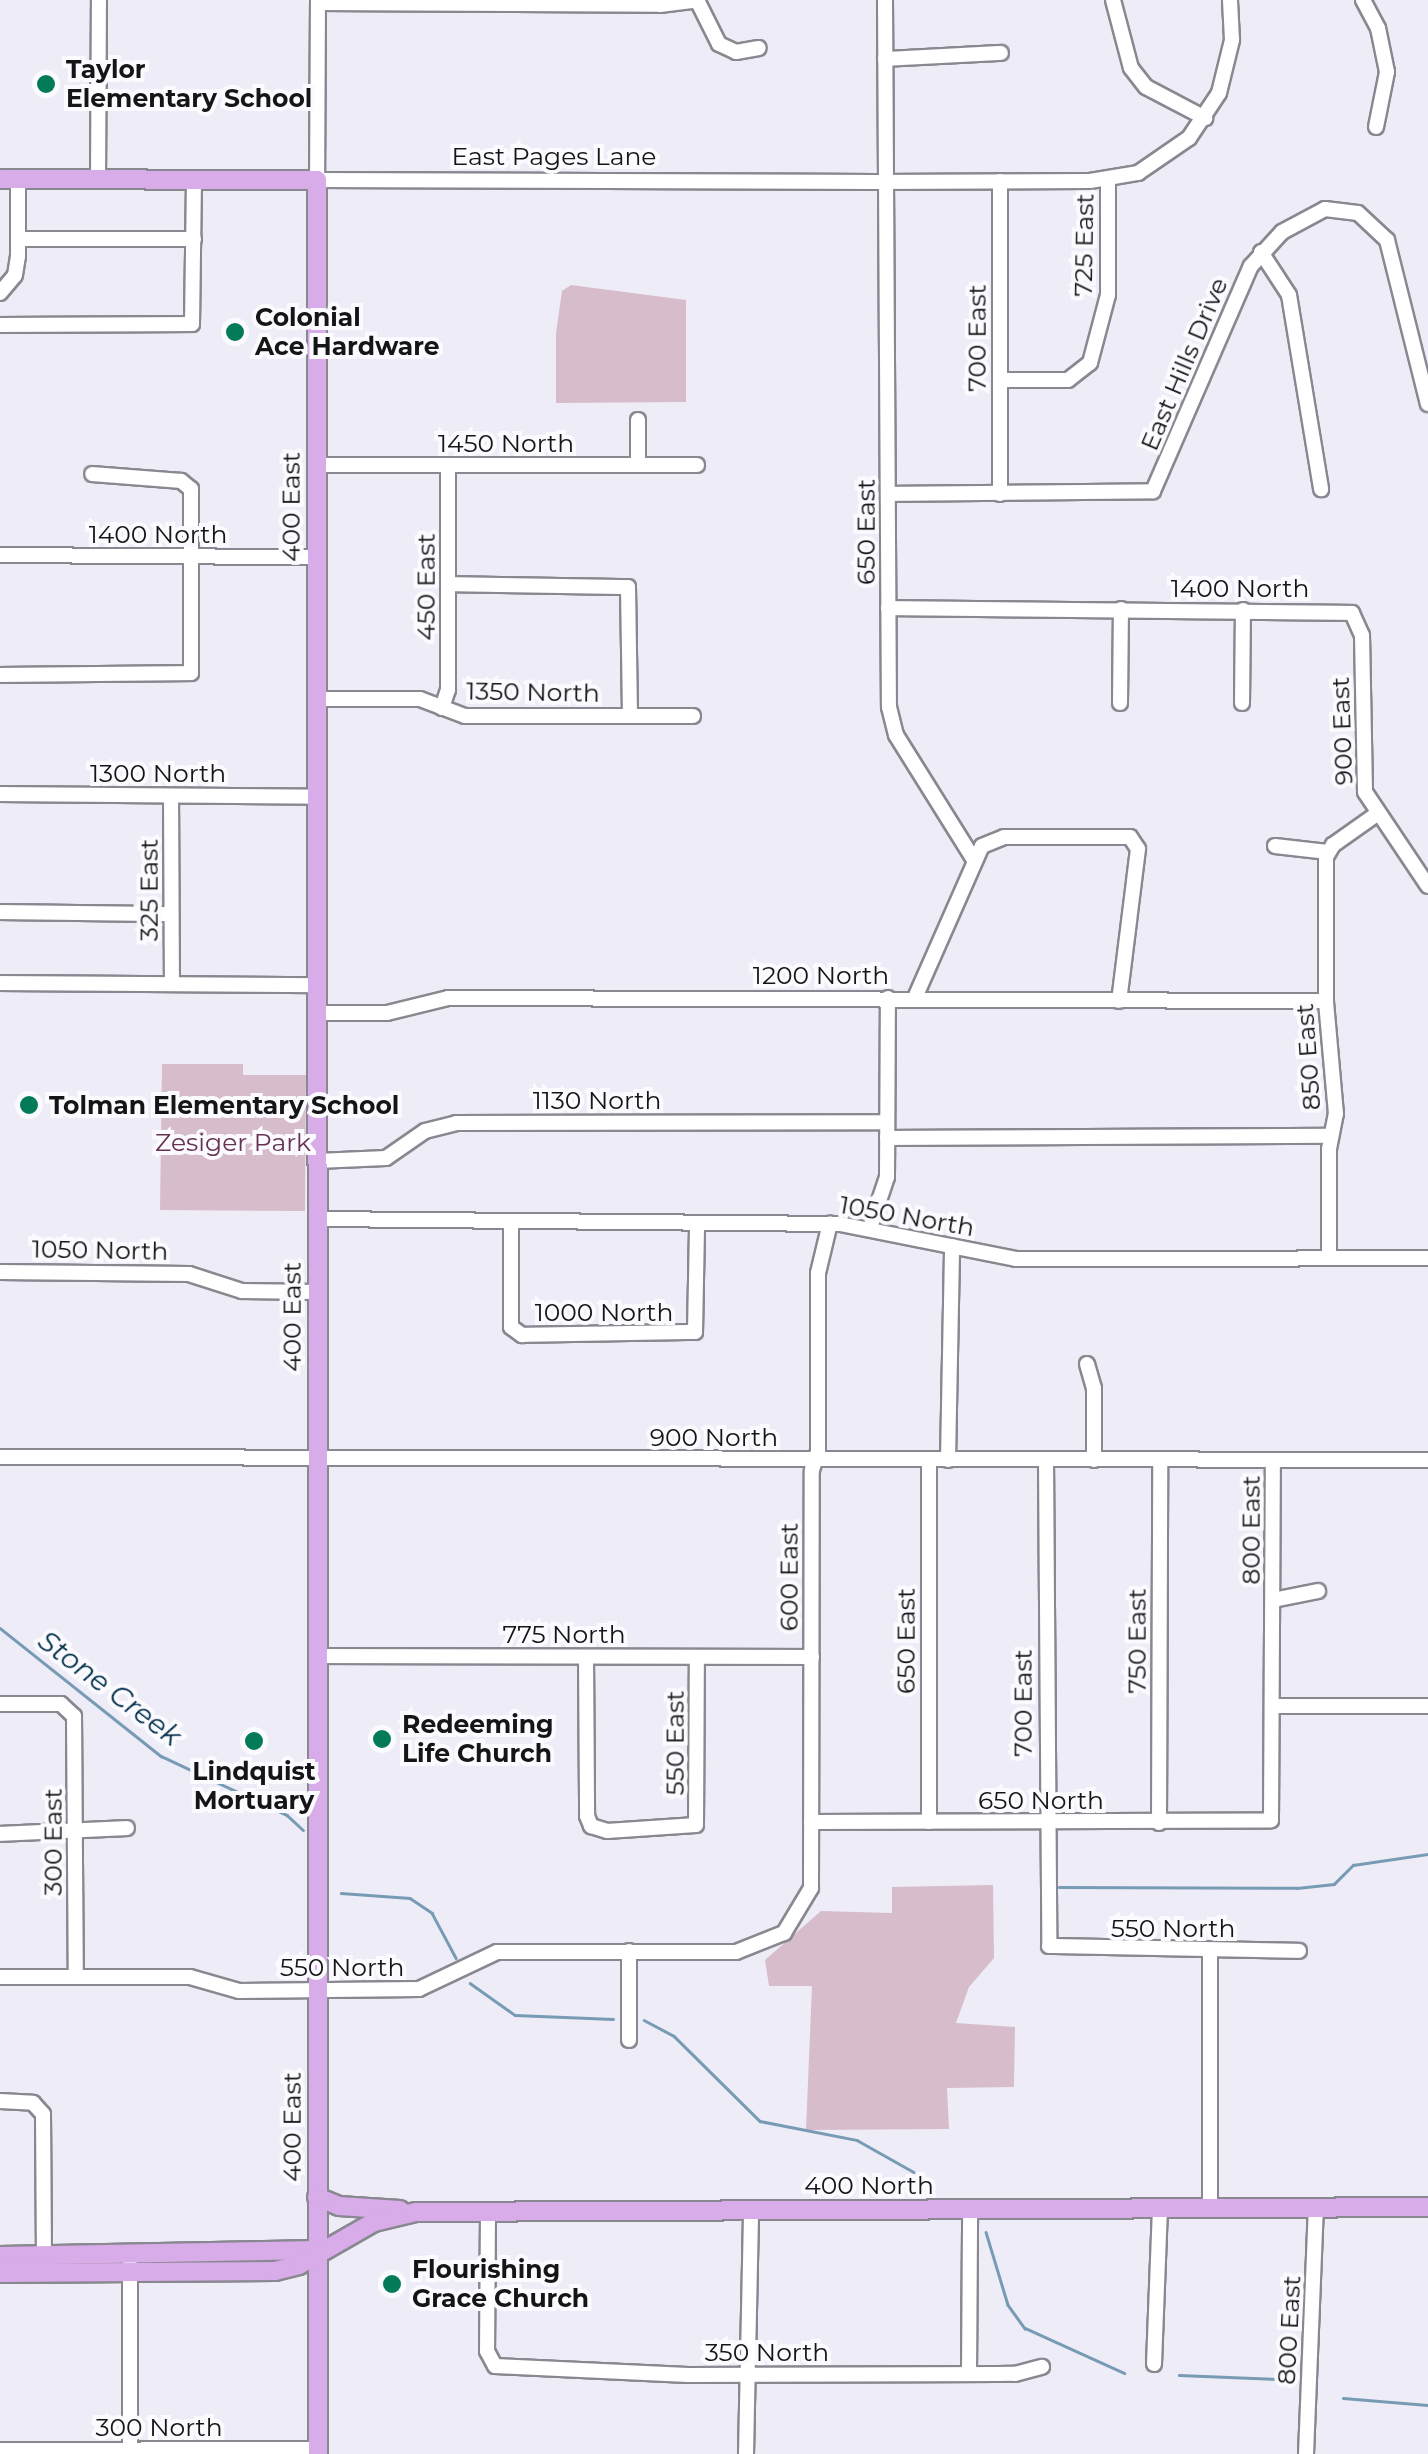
<!DOCTYPE html>
<style>
body{margin:0}
#map{position:relative;width:1428px;height:2454px;overflow:hidden;background:#eeedf7;font-family:Montserrat,sans-serif}
div>[style]{position:absolute}
[style*='--x']{left:calc(var(--x)*1px);top:calc(var(--y)*1px);width:calc(var(--w)*1px);rotate:calc(var(--a)*1deg)}
.green>*{inset:0;background:#d7bccc}
.stream>*{height:2.5px;margin:-1.25px;padding:0 1.25px;transform-origin:1.25px;border-radius:1.25px;background:#789bb5}
.roads{filter:drop-shadow(2px 0 #898891) drop-shadow(-2px 0 #898891) drop-shadow(0 2px #898891) drop-shadow(0 -2px #898891)}
.minor>*{height:14px;margin:-7px;padding:0 7px;transform-origin:7px;border-radius:7px;background:#fff}
.major>*{height:18px;margin:-9px;padding:0 9px;transform-origin:9px;border-radius:9px;background:#d8ace8}
.dots>*{width:28px;height:28px;translate:-50% -50%;box-sizing:border-box;border:5px solid #fbfbff;border-radius:50%}
span{translate:-50% -50%;white-space:nowrap;text-align:center;line-height:1.15;-webkit-text-stroke:8px #fbfbff;paint-order:stroke}
.poi-label{font-size:25px;color:#151518;font-weight:700}
.left{translate:0 -50%;text-align:left}
.street-label{font-size:25px;color:#151518}
.park-label{font-size:25px;color:#653253}
.water-label{font-size:28px;color:#002e49;font-style:italic}
</style>
<div id="map">
<div class="green">
<div style="clip-path:polygon(571px 285px,686px 300px,686px 402px,556px 403px,556px 333px,562px 291px)"></div>
<div style="clip-path:polygon(162px 1064px,243px 1064px,243px 1075px,306px 1075px,305px 1211px,160px 1210px)"></div>
<div style="clip-path:polygon(993px 1885px,994px 1958px,969px 1987px,956px 2023px,1015px 2027px,1014px 2087px,947px 2088px,949px 2129px,806px 2130px,812px 1986px,769px 1986px,765px 1960px,821px 1911px,892px 1913px,892px 1887px)"></div>
</div>
<div class="stream">
<div style="--x:0;--y:1628;--w:206;--a:38.5"></div>
<div style="--x:161;--y:1756;--w:139;--a:25.1"></div>
<div style="--x:287;--y:1815;--w:22;--a:43"></div>
<div style="--x:1059;--y:1887;--w:238;--a:0.2"></div>
<div style="--x:1297;--y:1888;--w:37;--a:-6"></div>
<div style="--x:1334;--y:1884;--w:27;--a:-45"></div>
<div style="--x:1353;--y:1865;--w:76;--a:-8.3"></div>
<div style="--x:341;--y:1893;--w:69;--a:4.1"></div>
<div style="--x:410;--y:1898;--w:27;--a:34"></div>
<div style="--x:432;--y:1913;--w:51;--a:61.9"></div>
<div style="--x:470;--y:1983;--w:55;--a:35.4"></div>
<div style="--x:515;--y:2015;--w:98;--a:2.3"></div>
<div style="--x:644;--y:2020;--w:34;--a:28"></div>
<div style="--x:674;--y:2036;--w:121;--a:44.7"></div>
<div style="--x:760;--y:2121;--w:99;--a:11.1"></div>
<div style="--x:857;--y:2140;--w:81;--a:29.4"></div>
<div style="--x:986;--y:2232;--w:76;--a:73.2"></div>
<div style="--x:1008;--y:2305;--w:29;--a:54"></div>
<div style="--x:1025;--y:2328;--w:109;--a:24.4"></div>
<div style="--x:1179;--y:2375;--w:101;--a:2.3"></div>
<div style="--x:1343;--y:2398;--w:85;--a:4.7"></div>
</div>
<div class="roads">
<div class="minor">
<div style="--x:318;--y:0;--w:180;--a:90.3"></div>
<div style="--x:317;--y:180;--w:559;--a:0.2"></div>
<div style="--x:876;--y:182;--w:214;--a:-0.3"></div>
<div style="--x:1090;--y:181;--w:49;--a:-9.5"></div>
<div style="--x:1138;--y:173;--w:62;--a:-34.5"></div>
<div style="--x:1189;--y:138;--w:54;--a:-56.3"></div>
<div style="--x:1219;--y:93;--w:55;--a:-76.2"></div>
<div style="--x:1232;--y:40;--w:40;--a:-92.9"></div>
<div style="--x:697;--y:0;--w:49;--a:63.4"></div>
<div style="--x:719;--y:44;--w:19;--a:25"></div>
<div style="--x:736;--y:52;--w:23;--a:-10"></div>
<div style="--x:885;--y:0;--w:707;--a:89.68"></div>
<div style="--x:889;--y:707;--w:29;--a:76"></div>
<div style="--x:896;--y:735;--w:145;--a:58"></div>
<div style="--x:1113;--y:0;--w:70;--a:75.2"></div>
<div style="--x:1131;--y:68;--w:24;--a:52"></div>
<div style="--x:1146;--y:87;--w:67;--a:27.7"></div>
<div style="--x:1363;--y:0;--w:32;--a:62"></div>
<div style="--x:1378;--y:28;--w:45;--a:78.4"></div>
<div style="--x:1387;--y:72;--w:56;--a:101.3"></div>
<div style="--x:318;--y:3;--w:342;--a:0.3"></div>
<div style="--x:660;--y:5;--w:38;--a:-7"></div>
<div style="--x:885;--y:59;--w:116;--a:-3"></div>
<div style="--x:98;--y:181;--w:181;--a:-89.7"></div>
<div style="--x:1000;--y:181;--w:313;--a:90"></div>
<div style="--x:19;--y:239;--w:175;--a:0"></div>
<div style="--x:1261;--y:252;--w:51;--a:56.9"></div>
<div style="--x:1289;--y:295;--w:197;--a:80.6"></div>
<div style="--x:0;--y:293;--w:23;--a:-50"></div>
<div style="--x:15;--y:275;--w:19;--a:-81"></div>
<div style="--x:18;--y:256;--w:77;--a:-90"></div>
<div style="--x:0;--y:325;--w:192;--a:-0.3"></div>
<div style="--x:192;--y:324;--w:143;--a:-89.2"></div>
<div style="--x:1000;--y:380;--w:68;--a:0"></div>
<div style="--x:1068;--y:380;--w:28;--a:-38"></div>
<div style="--x:1090;--y:363;--w:70;--a:-75.2"></div>
<div style="--x:1108;--y:295;--w:116;--a:-90"></div>
<div style="--x:638;--y:420;--w:45;--a:90"></div>
<div style="--x:316;--y:465;--w:381;--a:0"></div>
<div style="--x:888;--y:494;--w:265;--a:-0.6"></div>
<div style="--x:1153;--y:491;--w:245;--a:-66.5"></div>
<div style="--x:1251;--y:266;--w:46;--a:-47.6"></div>
<div style="--x:1282;--y:232;--w:49;--a:-28.1"></div>
<div style="--x:1325;--y:209;--w:33;--a:7"></div>
<div style="--x:1358;--y:213;--w:40;--a:43"></div>
<div style="--x:1387;--y:240;--w:169;--a:76"></div>
<div style="--x:0;--y:555;--w:316;--a:0.4"></div>
<div style="--x:448;--y:584;--w:180;--a:1"></div>
<div style="--x:628;--y:587;--w:129;--a:89.1"></div>
<div style="--x:888;--y:608;--w:464;--a:0.6"></div>
<div style="--x:1352;--y:613;--w:24;--a:66"></div>
<div style="--x:1362;--y:635;--w:157;--a:88.9"></div>
<div style="--x:1365;--y:792;--w:113;--a:56.2"></div>
<div style="--x:0;--y:675;--w:191;--a:-0.6"></div>
<div style="--x:191;--y:673;--w:184;--a:-90"></div>
<div style="--x:191;--y:489;--w:13;--a:-141"></div>
<div style="--x:181;--y:481;--w:89;--a:-175.5"></div>
<div style="--x:316;--y:699;--w:104;--a:0"></div>
<div style="--x:420;--y:699;--w:48;--a:20.7"></div>
<div style="--x:465;--y:716;--w:228;--a:0"></div>
<div style="--x:1120;--y:703;--w:94;--a:-89.4"></div>
<div style="--x:1242;--y:703;--w:93;--a:-89.4"></div>
<div style="--x:442;--y:708;--w:19;--a:-72"></div>
<div style="--x:448;--y:690;--w:225;--a:-90"></div>
<div style="--x:0;--y:794;--w:316;--a:0.5"></div>
<div style="--x:171;--y:796;--w:188;--a:89.7"></div>
<div style="--x:1275;--y:846;--w:53;--a:6.5"></div>
<div style="--x:0;--y:912;--w:171;--a:0.7"></div>
<div style="--x:0;--y:983;--w:317;--a:0.4"></div>
<div style="--x:914;--y:1000;--w:168;--a:-66.2"></div>
<div style="--x:982;--y:846;--w:24;--a:-22"></div>
<div style="--x:1004;--y:837;--w:126;--a:0"></div>
<div style="--x:1130;--y:837;--w:14;--a:56"></div>
<div style="--x:1138;--y:849;--w:153;--a:97.1"></div>
<div style="--x:317;--y:1013;--w:70;--a:0"></div>
<div style="--x:387;--y:1013;--w:63;--a:-13.8"></div>
<div style="--x:448;--y:998;--w:878;--a:0.2"></div>
<div style="--x:887;--y:1138;--w:444;--a:-0.3"></div>
<div style="--x:317;--y:1161;--w:69;--a:-2.5"></div>
<div style="--x:386;--y:1158;--w:47;--a:-34.7"></div>
<div style="--x:425;--y:1131;--w:32;--a:-14"></div>
<div style="--x:456;--y:1123;--w:431;--a:-0.1"></div>
<div style="--x:317;--y:1219;--w:523;--a:0.55"></div>
<div style="--x:840;--y:1224;--w:179;--a:11.2"></div>
<div style="--x:1016;--y:1259;--w:412;--a:-0.1"></div>
<div style="--x:511;--y:1221;--w:106;--a:90"></div>
<div style="--x:511;--y:1327;--w:14;--a:36"></div>
<div style="--x:522;--y:1335;--w:173;--a:-1"></div>
<div style="--x:695;--y:1332;--w:109;--a:-88.9"></div>
<div style="--x:870;--y:1228;--w:54;--a:-71.6"></div>
<div style="--x:887;--y:1177;--w:179;--a:-89.7"></div>
<div style="--x:1329;--y:1258;--w:109;--a:-90"></div>
<div style="--x:1329;--y:1149;--w:36;--a:-79"></div>
<div style="--x:1336;--y:1114;--w:113;--a:-95.1"></div>
<div style="--x:1326;--y:1001;--w:144;--a:-90"></div>
<div style="--x:1326;--y:857;--w:14;--a:-60"></div>
<div style="--x:1333;--y:845;--w:54;--a:-35.2"></div>
<div style="--x:0;--y:1272;--w:189;--a:0.6"></div>
<div style="--x:189;--y:1274;--w:56;--a:17.8"></div>
<div style="--x:242;--y:1291;--w:75;--a:0.8"></div>
<div style="--x:1087;--y:1364;--w:25;--a:74"></div>
<div style="--x:1094;--y:1388;--w:72;--a:90"></div>
<div style="--x:0;--y:1457;--w:1428;--a:0.12"></div>
<div style="--x:929;--y:1459;--w:363;--a:90"></div>
<div style="--x:948;--y:1460;--w:214;--a:-88.9"></div>
<div style="--x:1046;--y:1460;--w:486;--a:89.6"></div>
<div style="--x:1049;--y:1946;--w:250;--a:1.1"></div>
<div style="--x:1273;--y:1600;--w:46;--a:-11.3"></div>
<div style="--x:317;--y:1656;--w:495;--a:0.1"></div>
<div style="--x:586;--y:1657;--w:159;--a:89.6"></div>
<div style="--x:587;--y:1816;--w:11;--a:68"></div>
<div style="--x:591;--y:1826;--w:17;--a:17"></div>
<div style="--x:607;--y:1831;--w:89;--a:-3.9"></div>
<div style="--x:696;--y:1825;--w:168;--a:-89.7"></div>
<div style="--x:0;--y:1704;--w:61;--a:0"></div>
<div style="--x:61;--y:1704;--w:18;--a:43"></div>
<div style="--x:74;--y:1716;--w:261;--a:89.6"></div>
<div style="--x:1273;--y:1706;--w:155;--a:0"></div>
<div style="--x:811;--y:1822;--w:460;--a:-0.2"></div>
<div style="--x:1271;--y:1820;--w:360;--a:-89.7"></div>
<div style="--x:1159;--y:1823;--w:363;--a:-89.8"></div>
<div style="--x:0;--y:1834;--w:127;--a:-2.7"></div>
<div style="--x:1210;--y:1951;--w:257;--a:90"></div>
<div style="--x:0;--y:1977;--w:190;--a:0"></div>
<div style="--x:190;--y:1977;--w:51;--a:15.9"></div>
<div style="--x:239;--y:1991;--w:180;--a:-0.6"></div>
<div style="--x:419;--y:1989;--w:86;--a:-25.4"></div>
<div style="--x:497;--y:1952;--w:239;--a:0"></div>
<div style="--x:736;--y:1952;--w:52;--a:-21.6"></div>
<div style="--x:784;--y:1933;--w:52;--a:-59"></div>
<div style="--x:811;--y:1888;--w:418;--a:-89.9"></div>
<div style="--x:812;--y:1470;--w:20;--a:-72"></div>
<div style="--x:818;--y:1451;--w:178;--a:-90"></div>
<div style="--x:818;--y:1273;--w:51;--a:-76.5"></div>
<div style="--x:629;--y:2040;--w:89;--a:-90"></div>
<div style="--x:0;--y:2101;--w:33;--a:3"></div>
<div style="--x:33;--y:2103;--w:15;--a:48"></div>
<div style="--x:43;--y:2114;--w:150;--a:89.6"></div>
<div style="--x:488;--y:2212;--w:139;--a:90.4"></div>
<div style="--x:487;--y:2351;--w:17;--a:62"></div>
<div style="--x:495;--y:2366;--w:193;--a:2.7"></div>
<div style="--x:688;--y:2375;--w:327;--a:-0.2"></div>
<div style="--x:1015;--y:2374;--w:28;--a:-15"></div>
<div style="--x:1154;--y:2364;--w:155;--a:-87.8"></div>
<div style="--x:969;--y:2373;--w:163;--a:-89.6"></div>
<div style="--x:0;--y:2450;--w:318;--a:-0.2"></div>
<div style="--x:130;--y:2454;--w:189;--a:-90"></div>
<div style="--x:746;--y:2454;--w:243;--a:-88.8"></div>
<div style="--x:1306;--y:2454;--w:246;--a:-87.7"></div>
</div>
<div class="major">
<div style="--x:0;--y:179;--w:317;--a:0.2"></div>
<div style="--x:317;--y:180;--w:2274;--a:89.97"></div>
<div style="--x:317;--y:2197;--w:24;--a:22"></div>
<div style="--x:339;--y:2206;--w:61;--a:3.8"></div>
<div style="--x:0;--y:2256;--w:317;--a:-1.1"></div>
<div style="--x:0;--y:2273;--w:275;--a:-0.4"></div>
<div style="--x:275;--y:2271;--w:25;--a:-14"></div>
<div style="--x:299;--y:2265;--w:86;--a:-29.8"></div>
<div style="--x:374;--y:2222;--w:43;--a:-13.4"></div>
<div style="--x:416;--y:2212;--w:1012;--a:-0.28"></div>
</div>
</div>
<div class="dots">
<div style="left:46px;top:84px;background:#037b58"></div>
<div style="left:235px;top:332px;background:#037b58"></div>
<div style="left:29px;top:1105px;background:#037b58"></div>
<div style="left:382px;top:1739px;background:#037b58"></div>
<div style="left:254px;top:1741px;background:#037b58"></div>
<div style="left:392px;top:2284px;background:#037b58"></div>
</div>
<div class="poi-label">
<span class="left" style="left:66px;top:84px">Taylor<br>Elementary School</span>
<span class="left" style="left:255px;top:332px">Colonial<br>Ace Hardware</span>
<span class="left" style="left:49px;top:1105px">Tolman Elementary School</span>
<span class="left" style="left:402px;top:1739px">Redeeming<br>Life Church</span>
<span style="left:254px;top:1786px">Lindquist<br>Mortuary</span>
<span class="left" style="left:412px;top:2284px">Flourishing<br>Grace Church</span>
</div>
<div class="street-label">
<span style="left:554px;top:156px">East Pages Lane</span>
<span style="left:1084px;top:245px;rotate:-89deg">725 East</span>
<span style="left:977px;top:338px;rotate:-90deg">700 East</span>
<span style="left:1184px;top:364px;rotate:-67deg">East Hills Drive</span>
<span style="left:506px;top:443px">1450 North</span>
<span style="left:291px;top:507px;rotate:-90deg">400 East</span>
<span style="left:866px;top:532px;rotate:-90deg">650 East</span>
<span style="left:158px;top:534px">1400 North</span>
<span style="left:426px;top:587px;rotate:-90deg">450 East</span>
<span style="left:1240px;top:588px">1400 North</span>
<span style="left:533px;top:692px;rotate:1deg">1350 North</span>
<span style="left:1342px;top:731px;rotate:-92deg">900 East</span>
<span style="left:158px;top:773px">1300 North</span>
<span style="left:149px;top:890px;rotate:-90deg">325 East</span>
<span style="left:821px;top:975px">1200 North</span>
<span style="left:1308px;top:1057px;rotate:-94deg">850 East</span>
<span style="left:597px;top:1100px">1130 North</span>
<span style="left:907px;top:1216px;rotate:10deg">1050 North</span>
<span style="left:100px;top:1250px;rotate:1deg">1050 North</span>
<span style="left:604px;top:1312px">1000 North</span>
<span style="left:292px;top:1317px;rotate:-90deg">400 East</span>
<span style="left:714px;top:1437px">900 North</span>
<span style="left:1251px;top:1530px;rotate:-90deg">800 East</span>
<span style="left:789px;top:1577px;rotate:-90deg">600 East</span>
<span style="left:564px;top:1634px">775 North</span>
<span style="left:906px;top:1641px;rotate:-90deg">650 East</span>
<span style="left:1137px;top:1641px;rotate:-90deg">750 East</span>
<span style="left:1023px;top:1703px;rotate:-90deg">700 East</span>
<span style="left:675px;top:1743px;rotate:-90deg">550 East</span>
<span style="left:1041px;top:1800px">650 North</span>
<span style="left:53px;top:1842px;rotate:-90deg">300 East</span>
<span style="left:1173px;top:1928px">550 North</span>
<span style="left:342px;top:1967px">550 North</span>
<span style="left:292px;top:2127px;rotate:-90deg">400 East</span>
<span style="left:869px;top:2185px">400 North</span>
<span style="left:1289px;top:2330px;rotate:-87deg">800 East</span>
<span style="left:767px;top:2352px">350 North</span>
<span style="left:159px;top:2427px">300 North</span>
</div>
<div class="park-label">
<span style="left:233px;top:1142px">Zesiger Park</span>
</div>
<div class="water-label">
<span style="left:110px;top:1688px;rotate:37deg">Stone Creek</span>
</div>
</div>
